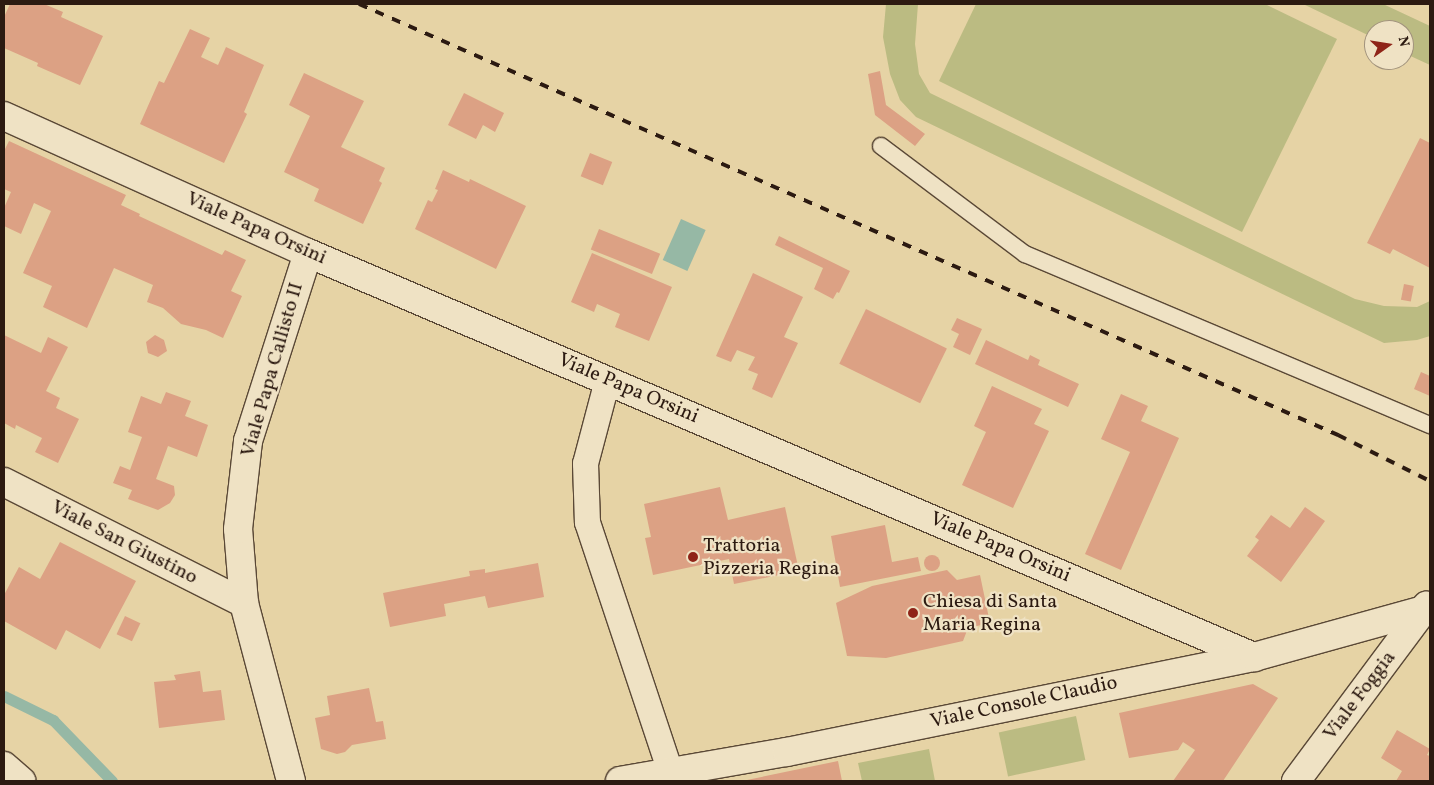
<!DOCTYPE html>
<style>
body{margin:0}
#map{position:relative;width:1434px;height:785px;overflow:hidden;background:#e6d3a5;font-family:Vollkorn,serif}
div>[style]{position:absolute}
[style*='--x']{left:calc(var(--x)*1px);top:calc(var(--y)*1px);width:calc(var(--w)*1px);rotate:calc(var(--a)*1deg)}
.green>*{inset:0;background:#bbbb82;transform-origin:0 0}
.water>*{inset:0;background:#96b8a5;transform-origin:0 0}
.stream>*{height:11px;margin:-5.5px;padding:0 5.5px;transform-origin:5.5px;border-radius:5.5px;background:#96b8a5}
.building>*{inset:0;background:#dca184;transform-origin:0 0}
.round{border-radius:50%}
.roads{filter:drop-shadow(1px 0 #5a4836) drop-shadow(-1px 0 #5a4836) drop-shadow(0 1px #5a4836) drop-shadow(0 -1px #5a4836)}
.service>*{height:16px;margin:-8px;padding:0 8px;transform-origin:8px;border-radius:8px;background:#efe2c4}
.pedestrian>*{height:25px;margin:-12.5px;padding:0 12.5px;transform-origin:12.5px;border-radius:12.5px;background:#efe2c4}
.minor>*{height:28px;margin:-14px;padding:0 14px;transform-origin:14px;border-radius:14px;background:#efe2c4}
.rail>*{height:4px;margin-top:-2px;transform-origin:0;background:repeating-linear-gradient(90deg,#2c1a11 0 9px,transparent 0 18px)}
.dots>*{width:14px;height:14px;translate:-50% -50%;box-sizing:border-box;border:2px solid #efe2c4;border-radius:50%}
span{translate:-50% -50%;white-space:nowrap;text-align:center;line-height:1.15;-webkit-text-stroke:4.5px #efe2c4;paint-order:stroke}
.street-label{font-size:20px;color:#2c1a11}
.poi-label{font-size:20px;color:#2c1a11}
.left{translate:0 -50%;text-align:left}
.frame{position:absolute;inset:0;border:5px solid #2c1a11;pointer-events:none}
.north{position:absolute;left:1364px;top:20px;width:50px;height:50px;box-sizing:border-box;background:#efe2c4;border:1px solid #a1927c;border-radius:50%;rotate:77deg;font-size:14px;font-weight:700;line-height:20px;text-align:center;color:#2c1a11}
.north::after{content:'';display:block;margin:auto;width:18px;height:22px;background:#8f2418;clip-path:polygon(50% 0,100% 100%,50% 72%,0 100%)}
</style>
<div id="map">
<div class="green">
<div style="clip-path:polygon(886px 4px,918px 4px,915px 44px,919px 74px,930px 93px,1355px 299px,1384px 306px,1417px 307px,1430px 301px,1430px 336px,1417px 340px,1384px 343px,916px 117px,900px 100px,890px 74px,883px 37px)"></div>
<div style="clip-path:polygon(976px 4px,1265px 4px,1337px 39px,1242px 232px,939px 81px)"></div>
<div style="clip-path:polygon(1303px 4px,1383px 4px,1430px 26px,1430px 65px,1404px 53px,1404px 30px,1374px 30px,1374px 38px)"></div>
<div style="left:1076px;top:716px;width:45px;height:79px;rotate:78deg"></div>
<div style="clip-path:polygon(929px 749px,935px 781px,862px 781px,858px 763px)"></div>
</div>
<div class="water">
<div style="left:681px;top:219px;width:27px;height:45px;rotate:24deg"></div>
</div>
<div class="stream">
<div style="--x:4;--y:696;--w:55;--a:26.1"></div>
<div style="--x:53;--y:720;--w:85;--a:46"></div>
</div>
<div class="building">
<div style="clip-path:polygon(10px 4px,44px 4px,63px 12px,61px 17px,103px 36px,80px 85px,37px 66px,38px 63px,4px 48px,4px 17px)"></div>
<div style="clip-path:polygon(190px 29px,210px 38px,201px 57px,218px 65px,226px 47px,264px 65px,244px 112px,247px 114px,224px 163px,140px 124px,159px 81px,164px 83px)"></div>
<div style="clip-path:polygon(880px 71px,886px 105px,925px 134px,915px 146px,875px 115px,868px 74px)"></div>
<div style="clip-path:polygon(304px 73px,364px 101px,341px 147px,385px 168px,379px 181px,382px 183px,363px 224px,314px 201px,319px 189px,284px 172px,310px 116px,289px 105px)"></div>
<div style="clip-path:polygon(464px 93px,504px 113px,495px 132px,483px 125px,476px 139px,448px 125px)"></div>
<div style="clip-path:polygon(1420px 138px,1430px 143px,1430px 268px,1393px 249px,1390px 254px,1367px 243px)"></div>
<div style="clip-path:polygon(9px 141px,126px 195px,121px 205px,140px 214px,139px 216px,222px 255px,225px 250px,246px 260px,231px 291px,242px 296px,223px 338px,206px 330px,181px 324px,163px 308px,147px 302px,153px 285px,114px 268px,87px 328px,43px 307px,52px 286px,23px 273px,51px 211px,34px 203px,21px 234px,4px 226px,4px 208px,11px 192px,4px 189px,4px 151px)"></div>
<div style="left:590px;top:153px;width:24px;height:25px;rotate:22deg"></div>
<div style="clip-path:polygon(443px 170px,469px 182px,470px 179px,526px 206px,496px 269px,415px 229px,428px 200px,432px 202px,438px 190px,435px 189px)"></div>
<div style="left:599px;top:229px;width:66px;height:22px;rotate:22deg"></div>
<div style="clip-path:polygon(779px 236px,850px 271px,839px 293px,837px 292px,833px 299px,814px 289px,823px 268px,775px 245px)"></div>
<div style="clip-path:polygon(592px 253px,672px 287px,649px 341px,615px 327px,620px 314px,597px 304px,594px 312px,571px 302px)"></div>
<div style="clip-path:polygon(753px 273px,803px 297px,784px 337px,798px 343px,772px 398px,752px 389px,758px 374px,748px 370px,755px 357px,737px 350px,731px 362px,716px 356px)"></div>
<div style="left:1404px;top:284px;width:10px;height:16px;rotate:11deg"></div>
<div style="left:866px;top:309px;width:90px;height:61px;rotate:26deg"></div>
<div style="clip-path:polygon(957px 318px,982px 329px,970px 355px,953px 347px,959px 334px,951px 330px)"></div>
<div style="clip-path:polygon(4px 335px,41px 353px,48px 337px,68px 347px,46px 391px,60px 398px,56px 408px,79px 419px,58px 463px,35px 452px,42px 438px,16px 425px,15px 429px,4px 423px)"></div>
<div style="clip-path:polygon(155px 335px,164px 340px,167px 351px,158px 357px,148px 353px,146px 342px)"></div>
<div style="clip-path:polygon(986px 340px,1028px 360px,1030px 355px,1040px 360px,1038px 365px,1079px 384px,1068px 407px,975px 364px)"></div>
<div style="clip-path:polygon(1421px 372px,1430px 376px,1430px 396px,1414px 389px)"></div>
<div style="clip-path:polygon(992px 386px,1042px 409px,1034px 424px,1049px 431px,1013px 508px,962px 485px,986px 432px,974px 426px)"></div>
<div style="clip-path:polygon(166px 392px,191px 401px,185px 416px,208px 425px,197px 457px,168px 446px,156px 479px,174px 486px,175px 495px,170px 503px,158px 510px,128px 499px,132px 490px,113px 483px,120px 466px,130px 470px,142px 437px,128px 432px,141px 396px,161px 404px)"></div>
<div style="clip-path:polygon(1121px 394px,1148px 406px,1141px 421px,1179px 438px,1121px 570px,1085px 554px,1130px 452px,1101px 439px)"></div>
<div style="clip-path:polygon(720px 487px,728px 520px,785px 507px,799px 571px,734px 584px,729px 559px,653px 575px,645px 538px,651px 537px,644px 504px)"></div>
<div style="clip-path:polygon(1305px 507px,1325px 521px,1281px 582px,1247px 556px,1259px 540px,1255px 537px,1271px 515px,1290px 528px)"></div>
<div style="clip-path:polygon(885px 525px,892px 562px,918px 557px,921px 571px,840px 587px,831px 536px)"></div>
<div style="clip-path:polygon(60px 542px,136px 581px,100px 649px,66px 630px,56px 650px,4px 621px,4px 595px,19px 567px,40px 579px)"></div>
<div class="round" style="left:924px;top:555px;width:16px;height:16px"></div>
<div style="clip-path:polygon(538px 563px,544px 597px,488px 608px,485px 596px,444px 604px,446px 616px,390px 627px,383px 593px,470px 576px,469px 571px,485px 569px,485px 573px)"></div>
<div style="clip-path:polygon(947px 570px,957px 580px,980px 575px,990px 623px,968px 628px,963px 641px,886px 658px,847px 656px,836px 603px,872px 586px)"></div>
<div style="left:125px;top:616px;width:17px;height:20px;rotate:25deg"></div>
<div style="clip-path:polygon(200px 671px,203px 692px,221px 690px,225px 720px,159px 728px,154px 682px,176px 680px,174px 675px)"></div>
<div style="clip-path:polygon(1253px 684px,1278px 698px,1223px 781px,1173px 781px,1195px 750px,1183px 742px,1178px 750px,1129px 758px,1119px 713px)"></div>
<div style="clip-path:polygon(369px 688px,376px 722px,383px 721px,386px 739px,352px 745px,345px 752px,337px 754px,321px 749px,315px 718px,330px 715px,327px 696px)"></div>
<div style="clip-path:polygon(1397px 730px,1430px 749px,1427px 755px,1430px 756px,1430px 781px,1396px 781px,1402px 771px,1381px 758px)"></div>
<div style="clip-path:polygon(838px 761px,842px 781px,747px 781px,747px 780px)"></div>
</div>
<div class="roads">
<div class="service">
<div style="--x:881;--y:146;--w:180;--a:36.9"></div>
<div style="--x:1025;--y:254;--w:440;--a:22.9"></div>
</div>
<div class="pedestrian">
<div style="--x:607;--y:380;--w:86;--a:104.8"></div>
<div style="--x:585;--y:463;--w:59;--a:88.1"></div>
<div style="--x:587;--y:522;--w:263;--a:71.6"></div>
</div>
<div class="minor">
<div style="--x:4;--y:116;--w:333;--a:24.3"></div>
<div style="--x:308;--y:253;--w:1029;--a:23.13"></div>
<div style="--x:4;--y:482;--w:269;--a:26.8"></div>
<div style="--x:4;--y:766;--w:23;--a:41"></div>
<div style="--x:291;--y:781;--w:184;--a:-104.8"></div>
<div style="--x:244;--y:603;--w:74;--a:-94.6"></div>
<div style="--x:238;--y:529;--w:89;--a:-83.5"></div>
<div style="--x:248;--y:441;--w:197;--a:-72.3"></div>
<div style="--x:620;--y:781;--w:169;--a:-9.9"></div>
<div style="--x:787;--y:752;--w:477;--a:-11.5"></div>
<div style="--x:1254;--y:657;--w:176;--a:-15.5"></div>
<div style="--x:1296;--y:781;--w:219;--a:-53.3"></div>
</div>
</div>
<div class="rail">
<div style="--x:359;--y:4;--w:1070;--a:23.76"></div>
<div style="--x:1338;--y:435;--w:103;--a:26.6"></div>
</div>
<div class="dots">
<div style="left:693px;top:557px;background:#8f2418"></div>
<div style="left:913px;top:613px;background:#8f2418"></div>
</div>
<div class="street-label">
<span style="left:256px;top:229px;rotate:24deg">Viale Papa Orsini</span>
<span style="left:273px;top:370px;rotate:-74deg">Viale Papa Callisto II</span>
<span style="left:628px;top:389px;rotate:23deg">Viale Papa Orsini</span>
<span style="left:124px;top:543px;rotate:27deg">Viale San Giustino</span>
<span style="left:1000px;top:548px;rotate:23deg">Viale Papa Orsini</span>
<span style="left:1360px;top:696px;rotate:-53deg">Viale Foggia</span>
<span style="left:1024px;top:703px;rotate:-12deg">Viale Console Claudio</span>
</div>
<div class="poi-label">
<span class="left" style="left:703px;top:558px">Trattoria<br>Pizzeria Regina</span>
<span class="left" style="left:923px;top:614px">Chiesa di Santa<br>Maria Regina</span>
</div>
<div class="frame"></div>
<div class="north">N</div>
</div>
